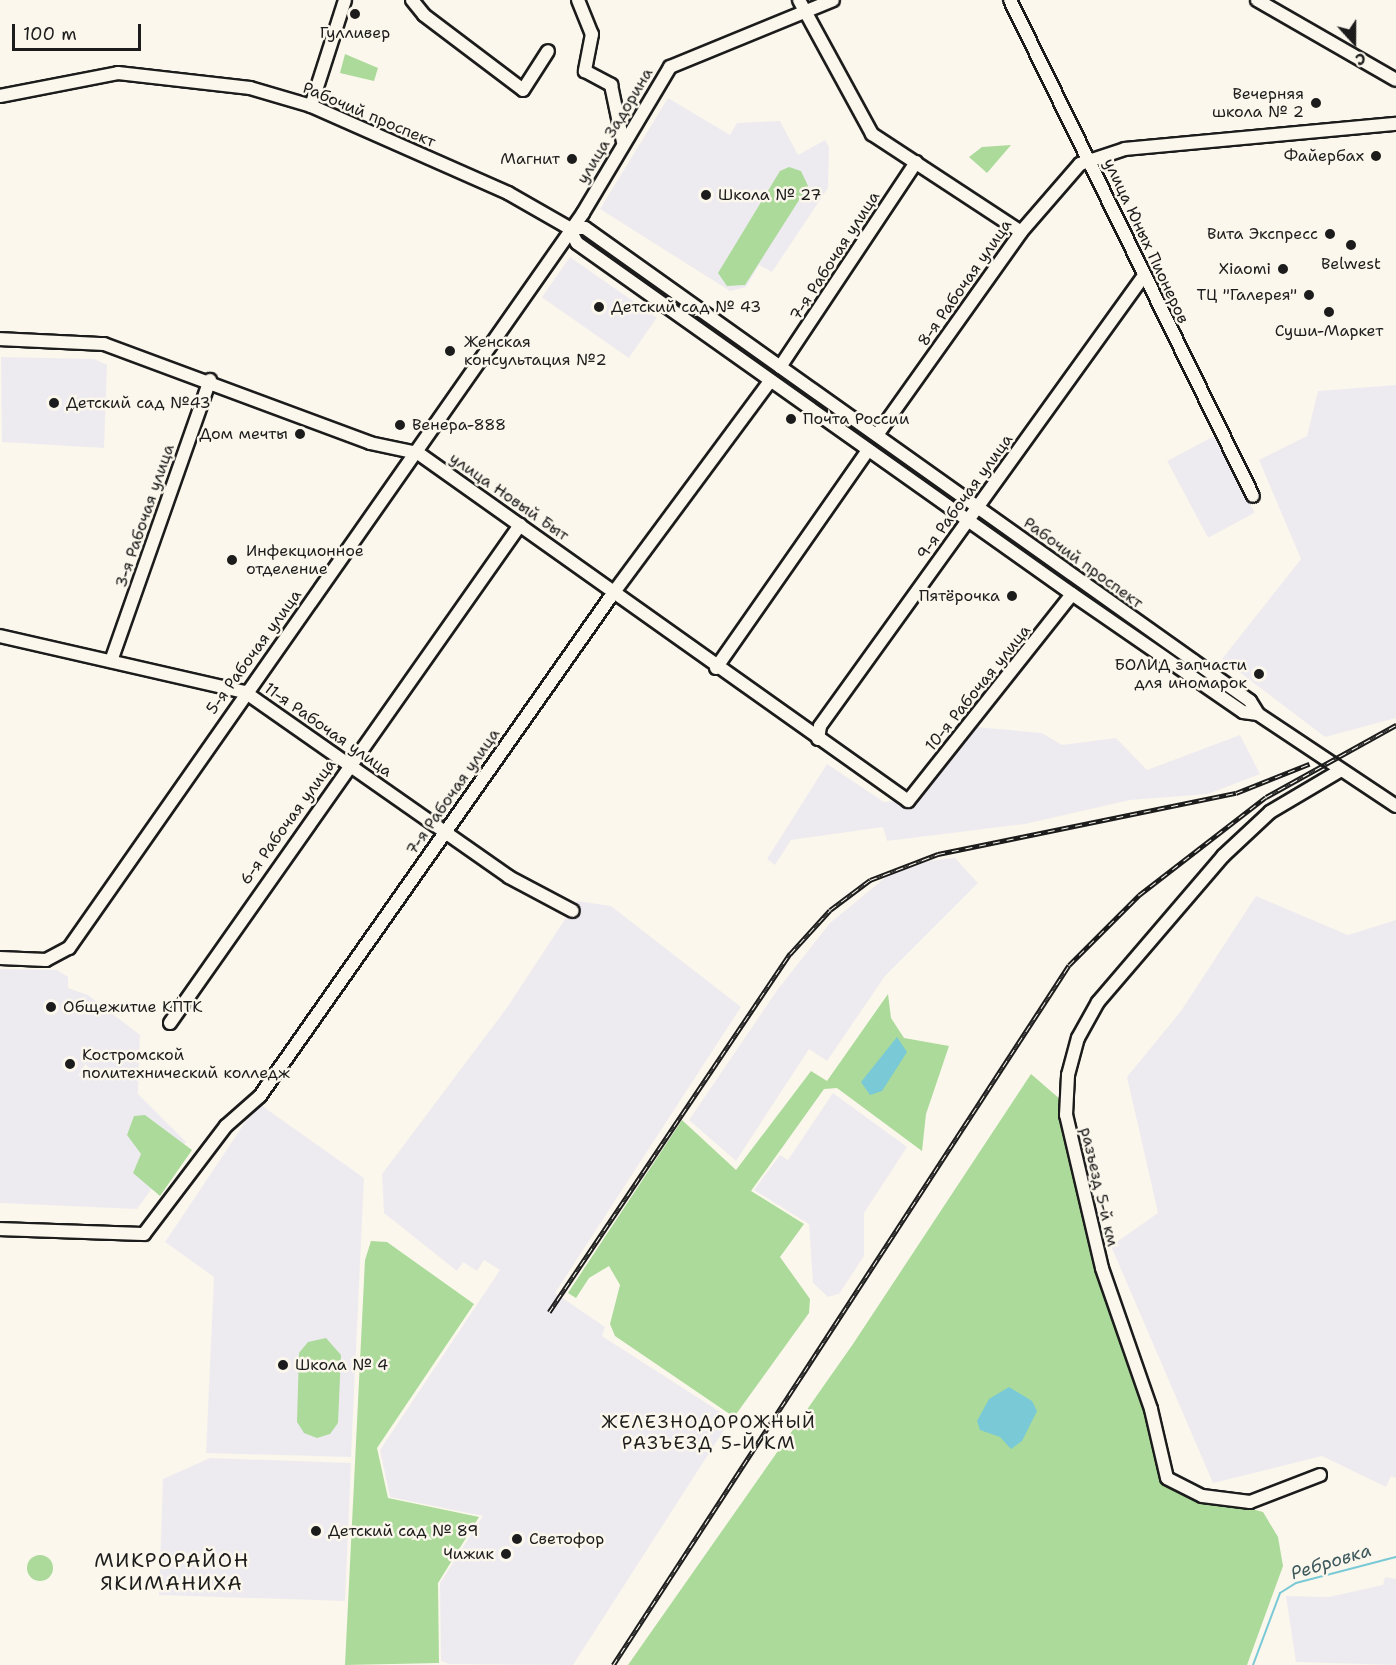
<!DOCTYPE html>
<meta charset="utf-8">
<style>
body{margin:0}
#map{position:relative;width:1396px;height:1665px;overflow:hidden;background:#fbf7ec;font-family:"Shantell Sans",sans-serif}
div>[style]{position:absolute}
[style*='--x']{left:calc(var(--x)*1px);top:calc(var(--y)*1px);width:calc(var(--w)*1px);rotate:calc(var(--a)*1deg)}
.built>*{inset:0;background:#eeebf0;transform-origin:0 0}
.green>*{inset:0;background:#abda9a;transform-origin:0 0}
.round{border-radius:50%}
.water>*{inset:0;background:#7ac9d6}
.stream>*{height:2px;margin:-1px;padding:0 1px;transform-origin:1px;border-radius:1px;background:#7ac9d6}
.roads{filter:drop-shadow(2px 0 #1c1c1c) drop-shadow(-2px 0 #1c1c1c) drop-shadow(0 2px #1c1c1c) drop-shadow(0 -2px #1c1c1c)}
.minor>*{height:12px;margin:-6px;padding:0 6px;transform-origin:6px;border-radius:6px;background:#fbf7ec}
.rail>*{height:4.5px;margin-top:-2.25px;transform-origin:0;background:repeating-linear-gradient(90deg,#fbf7ec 0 7px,#1c1c1c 0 14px);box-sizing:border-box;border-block:2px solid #1c1c1c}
.dots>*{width:16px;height:16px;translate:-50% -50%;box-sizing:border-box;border:3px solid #fbf7ec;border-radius:50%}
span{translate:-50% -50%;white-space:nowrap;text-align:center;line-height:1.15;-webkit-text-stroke:5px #fbf7ec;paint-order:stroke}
.poi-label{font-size:16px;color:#1c1c1c}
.right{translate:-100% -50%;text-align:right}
.left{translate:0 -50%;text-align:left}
.street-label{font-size:16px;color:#1c1c1c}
.neighbourhood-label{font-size:18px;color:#1c1c1c;letter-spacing:1.5px}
.water-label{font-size:18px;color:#3d595d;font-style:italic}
.quarter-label{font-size:20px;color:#1c1c1c;letter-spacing:1.5px}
.north{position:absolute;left:1324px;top:12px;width:60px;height:60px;-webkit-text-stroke:4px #fbf7ec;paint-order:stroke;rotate:159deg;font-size:16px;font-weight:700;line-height:24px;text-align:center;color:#1c1c1c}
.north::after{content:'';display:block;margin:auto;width:21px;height:27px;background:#1c1c1c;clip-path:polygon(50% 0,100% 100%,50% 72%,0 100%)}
.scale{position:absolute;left:12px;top:24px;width:129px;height:27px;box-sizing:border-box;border:3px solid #1c1c1c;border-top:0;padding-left:8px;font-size:18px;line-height:21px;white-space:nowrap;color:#1c1c1c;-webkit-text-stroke:4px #fbf7ec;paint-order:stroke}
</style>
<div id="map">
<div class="built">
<div style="clip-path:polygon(668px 98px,730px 135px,737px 123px,780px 121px,798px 155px,825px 140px,829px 147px,828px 188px,772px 272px,759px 265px,746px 287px,730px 291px,600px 209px)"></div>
<div style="left:570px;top:257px;width:106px;height:49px;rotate:35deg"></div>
<div style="clip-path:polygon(1px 357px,94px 359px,107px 365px,104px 448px,2px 442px)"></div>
<div style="clip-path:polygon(1396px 385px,1396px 718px,1325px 737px,1222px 659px,1301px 559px,1259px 460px,1307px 436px,1318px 391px)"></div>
<div style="left:1214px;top:436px;width:87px;height:53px;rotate:62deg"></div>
<div style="clip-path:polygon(976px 727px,1042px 733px,1062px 745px,1116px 738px,1147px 770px,1240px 735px,1260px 774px,1208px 794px,1130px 800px,1025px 824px,887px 841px,883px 827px,791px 840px,775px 865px,767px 859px,827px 764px,884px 802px,918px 799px)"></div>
<div style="clip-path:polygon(955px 858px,978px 883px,885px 976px,827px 1061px,809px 1049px,736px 1161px,689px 1120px,778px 989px,830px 923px,886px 877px,919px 862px)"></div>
<div style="clip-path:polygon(1256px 896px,1348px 935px,1396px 920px,1396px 1478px,1391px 1476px,1386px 1487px,1322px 1456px,1213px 1483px,1111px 1246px,1158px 1213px,1127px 1077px,1181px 1011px)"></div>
<div style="clip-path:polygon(577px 901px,611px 906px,741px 1007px,555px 1293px,605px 1327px,602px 1336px,731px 1419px,573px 1665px,449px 1664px,441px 1661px,440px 1583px,483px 1516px,390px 1497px,380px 1450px,500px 1270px,484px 1260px,477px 1271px,463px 1262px,457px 1271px,384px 1213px,382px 1174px,506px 1009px)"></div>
<div style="clip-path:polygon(0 969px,57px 970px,68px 977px,68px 988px,88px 995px,140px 1035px,138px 1094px,186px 1142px,137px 1209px,0 1203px)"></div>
<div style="clip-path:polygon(833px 1093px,907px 1147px,864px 1213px,864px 1256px,839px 1294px,828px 1297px,813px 1283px,809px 1224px,754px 1190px,780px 1155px,788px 1160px)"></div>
<div style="clip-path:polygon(258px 1103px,364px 1178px,351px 1457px,206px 1453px,214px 1277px,165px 1242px)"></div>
<div style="clip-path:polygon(210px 1458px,351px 1463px,345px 1601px,159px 1595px,163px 1479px)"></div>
<div style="clip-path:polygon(1385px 1577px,1396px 1579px,1396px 1665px,1296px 1662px,1286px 1596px,1329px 1597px,1383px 1585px)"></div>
</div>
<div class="green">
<div style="clip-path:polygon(345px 54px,378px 68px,374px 81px,340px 73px)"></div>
<div style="clip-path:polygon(1011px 145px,987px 173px,969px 157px,982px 147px)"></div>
<div style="clip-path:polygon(789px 167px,801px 171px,808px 186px,745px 285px,727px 286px,718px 273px,780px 171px)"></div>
<div style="left:588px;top:236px;width:221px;height:6px;rotate:36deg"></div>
<div style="left:780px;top:373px;width:92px;height:6px;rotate:35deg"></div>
<div style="clip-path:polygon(986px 518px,1183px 660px,1180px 664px,982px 523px)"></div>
<div style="clip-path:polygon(888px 994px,891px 1018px,904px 1038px,949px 1046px,926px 1114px,922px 1151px,837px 1088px,824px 1089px,751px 1191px,804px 1224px,780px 1257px,810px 1299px,809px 1313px,734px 1417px,615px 1336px,610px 1324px,620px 1285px,609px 1266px,589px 1278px,576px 1298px,568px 1293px,682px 1120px,736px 1170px,811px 1071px,827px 1081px)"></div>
<div style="clip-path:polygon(1031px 1074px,1061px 1100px,1086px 1226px,1169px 1487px,1263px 1512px,1278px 1537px,1283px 1566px,1247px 1665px,628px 1665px,853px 1344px)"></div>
<div style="clip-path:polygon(145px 1115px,192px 1150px,160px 1196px,133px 1173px,141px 1154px,127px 1135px,134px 1116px)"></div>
<div style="clip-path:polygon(371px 1241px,387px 1242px,474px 1304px,377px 1448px,388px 1498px,479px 1517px,438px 1583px,439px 1663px,345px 1665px,365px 1260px)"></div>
<div style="clip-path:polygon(326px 1338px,341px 1355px,338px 1423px,330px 1434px,317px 1438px,304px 1433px,297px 1422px,299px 1353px,308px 1342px)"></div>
<div class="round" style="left:27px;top:1555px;width:26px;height:26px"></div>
</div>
<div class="water">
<div style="clip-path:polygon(897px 1037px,907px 1052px,882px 1091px,870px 1095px,861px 1082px)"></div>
<div style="clip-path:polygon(1009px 1387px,1032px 1401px,1037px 1411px,1022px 1441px,1011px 1449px,1000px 1437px,980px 1430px,977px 1421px,989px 1399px)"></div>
</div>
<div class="stream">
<div style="--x:1253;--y:1665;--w:77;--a:-69.4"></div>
<div style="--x:1280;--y:1593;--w:19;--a:-32"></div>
<div style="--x:1296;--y:1583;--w:103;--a:-14.6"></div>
</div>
<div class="roads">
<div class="minor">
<div style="--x:412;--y:0;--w:19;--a:51"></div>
<div style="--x:424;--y:15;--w:124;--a:37.1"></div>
<div style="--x:523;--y:90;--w:46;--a:-57.3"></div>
<div style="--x:578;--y:0;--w:37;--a:68"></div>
<div style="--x:592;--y:34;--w:38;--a:101"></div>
<div style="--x:585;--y:71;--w:30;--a:28"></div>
<div style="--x:611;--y:85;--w:58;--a:78.1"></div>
<div style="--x:799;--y:0;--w:153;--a:61.4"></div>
<div style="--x:872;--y:134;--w:178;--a:33.3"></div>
<div style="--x:1010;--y:0;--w:552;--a:63.9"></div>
<div style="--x:1257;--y:0;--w:160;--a:29.9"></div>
<div style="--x:0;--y:96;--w:120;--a:-11"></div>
<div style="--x:118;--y:73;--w:133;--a:6.5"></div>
<div style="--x:250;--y:88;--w:64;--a:16.4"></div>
<div style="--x:311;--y:106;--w:215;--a:23.8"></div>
<div style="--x:508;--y:193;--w:70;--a:29.8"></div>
<div style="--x:569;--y:228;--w:16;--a:0"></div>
<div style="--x:585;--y:228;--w:816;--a:35.42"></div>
<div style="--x:1250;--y:701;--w:15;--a:58"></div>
<div style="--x:1258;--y:714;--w:166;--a:33.7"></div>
<div style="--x:311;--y:106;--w:111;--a:-72.2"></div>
<div style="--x:569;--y:228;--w:17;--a:62"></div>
<div style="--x:577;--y:243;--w:607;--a:35.34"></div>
<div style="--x:1072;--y:594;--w:208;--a:34.6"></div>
<div style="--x:1243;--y:712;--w:15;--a:8"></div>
<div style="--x:0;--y:339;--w:104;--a:2.8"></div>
<div style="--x:104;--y:344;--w:284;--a:20.4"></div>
<div style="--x:370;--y:443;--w:49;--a:11.8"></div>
<div style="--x:418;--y:453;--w:601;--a:35.38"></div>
<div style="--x:908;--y:801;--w:264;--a:-51.6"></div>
<div style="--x:780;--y:367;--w:246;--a:-56.4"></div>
<div style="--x:877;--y:435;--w:249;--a:-54.6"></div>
<div style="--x:1021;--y:232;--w:90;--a:-49.1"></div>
<div style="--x:1080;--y:164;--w:47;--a:-18.4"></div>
<div style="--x:1125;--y:149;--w:272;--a:-5.3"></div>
<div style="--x:0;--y:636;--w:251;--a:12.9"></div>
<div style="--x:245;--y:692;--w:322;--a:35"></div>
<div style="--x:509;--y:877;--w:72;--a:28"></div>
<div style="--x:111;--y:661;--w:298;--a:-70.6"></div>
<div style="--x:716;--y:668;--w:266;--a:-55.1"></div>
<div style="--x:818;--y:739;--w:13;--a:-81"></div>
<div style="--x:820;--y:726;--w:553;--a:-54.27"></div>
<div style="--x:0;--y:958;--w:46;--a:2.5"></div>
<div style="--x:46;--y:960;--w:26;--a:-28"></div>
<div style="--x:69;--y:948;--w:897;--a:-55.03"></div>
<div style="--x:583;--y:213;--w:170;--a:-59.2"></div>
<div style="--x:670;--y:67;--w:176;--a:-22.3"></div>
<div style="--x:170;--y:1023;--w:609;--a:-54.9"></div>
<div style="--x:0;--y:1229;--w:144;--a:2"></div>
<div style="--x:144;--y:1234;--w:136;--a:-52.8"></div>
<div style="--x:226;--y:1126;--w:45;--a:-41.4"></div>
<div style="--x:260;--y:1096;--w:616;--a:-54.92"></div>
<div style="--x:614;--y:592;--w:262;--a:-53.5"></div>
<div style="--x:1320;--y:1475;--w:75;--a:158.9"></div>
<div style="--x:1250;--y:1502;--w:48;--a:-172.9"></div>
<div style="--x:1202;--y:1496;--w:39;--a:-153"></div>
<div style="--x:1167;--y:1478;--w:71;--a:-103.1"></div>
<div style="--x:1151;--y:1409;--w:149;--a:-109.2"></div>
<div style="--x:1102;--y:1268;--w:157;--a:-103.2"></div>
<div style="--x:1066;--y:1115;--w:40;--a:-87.1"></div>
<div style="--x:1068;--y:1075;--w:38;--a:-75"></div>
<div style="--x:1078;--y:1038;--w:41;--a:-60.9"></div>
<div style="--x:1098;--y:1002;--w:192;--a:-49.4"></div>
<div style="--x:1223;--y:856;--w:64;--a:-43.1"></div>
<div style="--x:1270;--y:812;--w:82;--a:-30.6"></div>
</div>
</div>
<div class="rail">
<div style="--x:549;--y:1312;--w:432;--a:-56.1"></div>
<div style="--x:790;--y:954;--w:59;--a:-47.7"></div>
<div style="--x:830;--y:910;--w:50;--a:-36.9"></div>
<div style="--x:870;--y:880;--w:73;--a:-20.9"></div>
<div style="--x:938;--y:854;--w:304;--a:-11.6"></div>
<div style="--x:1236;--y:793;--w:79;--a:-21.7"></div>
<div style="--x:613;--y:1665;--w:835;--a:-56.92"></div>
<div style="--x:1069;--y:965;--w:99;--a:-45"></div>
<div style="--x:1139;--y:895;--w:160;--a:-37.7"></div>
<div style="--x:1266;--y:797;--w:149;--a:-29"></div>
</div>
<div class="dots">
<div style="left:355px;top:14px;background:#1c1c1c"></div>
<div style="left:1316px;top:103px;background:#1c1c1c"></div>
<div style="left:1376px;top:156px;background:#1c1c1c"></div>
<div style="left:572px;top:159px;background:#1c1c1c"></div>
<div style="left:706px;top:195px;background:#1c1c1c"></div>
<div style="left:1330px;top:234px;background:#1c1c1c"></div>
<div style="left:1351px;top:245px;background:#1c1c1c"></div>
<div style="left:1283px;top:269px;background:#1c1c1c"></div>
<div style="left:1309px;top:295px;background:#1c1c1c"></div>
<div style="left:599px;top:307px;background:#1c1c1c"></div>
<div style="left:1329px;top:312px;background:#1c1c1c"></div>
<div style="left:450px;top:351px;background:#1c1c1c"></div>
<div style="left:54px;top:403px;background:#1c1c1c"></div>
<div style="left:791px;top:419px;background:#1c1c1c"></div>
<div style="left:400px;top:425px;background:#1c1c1c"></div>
<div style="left:300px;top:434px;background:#1c1c1c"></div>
<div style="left:232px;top:560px;background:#1c1c1c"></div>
<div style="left:1012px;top:596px;background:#1c1c1c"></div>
<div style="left:1259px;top:674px;background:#1c1c1c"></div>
<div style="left:51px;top:1007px;background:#1c1c1c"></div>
<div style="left:70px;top:1064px;background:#1c1c1c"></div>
<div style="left:283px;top:1365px;background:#1c1c1c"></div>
<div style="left:316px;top:1531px;background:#1c1c1c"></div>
<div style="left:517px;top:1539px;background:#1c1c1c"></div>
<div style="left:506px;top:1554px;background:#1c1c1c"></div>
</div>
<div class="poi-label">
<span style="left:355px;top:33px">Гулливер</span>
<span class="right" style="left:1304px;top:103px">Вечерняя<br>школа № 2</span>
<span class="right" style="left:1364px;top:156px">Файербах</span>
<span class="right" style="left:560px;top:159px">Магнит</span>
<span class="left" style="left:718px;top:195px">Школа № 27</span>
<span class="right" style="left:1318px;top:234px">Вита Экспресс</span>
<span style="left:1351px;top:264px">Belwest</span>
<span class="right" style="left:1271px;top:269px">Xiaomi</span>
<span class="right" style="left:1297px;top:295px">ТЦ "Галерея"</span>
<span class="left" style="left:611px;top:307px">Детский сад № 43</span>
<span style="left:1329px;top:331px">Суши-Маркет</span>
<span class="left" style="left:464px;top:351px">Женская<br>консультация №2</span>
<span class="left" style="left:66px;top:403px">Детский сад №43</span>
<span class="left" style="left:803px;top:419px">Почта России</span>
<span class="left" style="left:412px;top:425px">Венера-888</span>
<span class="right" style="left:288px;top:434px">Дом мечты</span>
<span class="left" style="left:246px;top:560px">Инфекционное<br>отделение</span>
<span class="right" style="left:1000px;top:596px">Пятёрочка</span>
<span class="right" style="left:1247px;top:674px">БОЛИД запчасти<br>для иномарок</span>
<span class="left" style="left:63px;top:1007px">Общежитие КПТК</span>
<span class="left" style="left:82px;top:1064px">Костромской<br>политехнический колледж</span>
<span class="left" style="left:295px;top:1365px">Школа № 4</span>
<span class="left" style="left:328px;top:1531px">Детский сад № 89</span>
<span class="left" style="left:529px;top:1539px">Светофор</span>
<span class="right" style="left:494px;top:1554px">Чижик</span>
</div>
<div class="street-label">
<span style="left:369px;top:115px;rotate:23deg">Рабочий проспект</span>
<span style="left:615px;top:126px;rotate:-59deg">улица Задорина</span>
<span style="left:1146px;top:241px;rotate:65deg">улица Юных Пионеров</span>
<span style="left:835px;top:256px;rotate:-57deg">7-я Рабочая улица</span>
<span style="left:965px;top:283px;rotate:-55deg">8-я Рабочая улица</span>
<span style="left:509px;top:497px;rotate:35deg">улица Новый Быт</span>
<span style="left:965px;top:497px;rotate:-54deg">9-я Рабочая улица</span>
<span style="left:145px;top:516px;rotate:-71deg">3-я Рабочая улица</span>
<span style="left:1083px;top:563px;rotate:36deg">Рабочий проспект</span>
<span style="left:254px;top:652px;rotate:-54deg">5-я Рабочая улица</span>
<span style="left:978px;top:688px;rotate:-51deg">10-я Рабочая улица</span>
<span style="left:328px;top:730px;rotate:35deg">11-я Рабочая улица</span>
<span style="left:453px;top:792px;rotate:-55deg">7-я Рабочая улица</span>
<span style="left:288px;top:822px;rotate:-54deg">6-я Рабочая улица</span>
<span style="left:1099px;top:1187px;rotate:77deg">разъезд 5-й км</span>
</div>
<div class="neighbourhood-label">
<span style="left:709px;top:1433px">ЖЕЛЕЗНОДОРОЖНЫЙ<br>РАЗЪЕЗД 5-Й КМ</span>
</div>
<div class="water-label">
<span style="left:1331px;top:1562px;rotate:-17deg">Ребровка</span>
</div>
<div class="quarter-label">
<span style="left:172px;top:1572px">МИКРОРАЙОН<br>ЯКИМАНИХА</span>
</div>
<div class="north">С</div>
<div class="scale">100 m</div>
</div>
